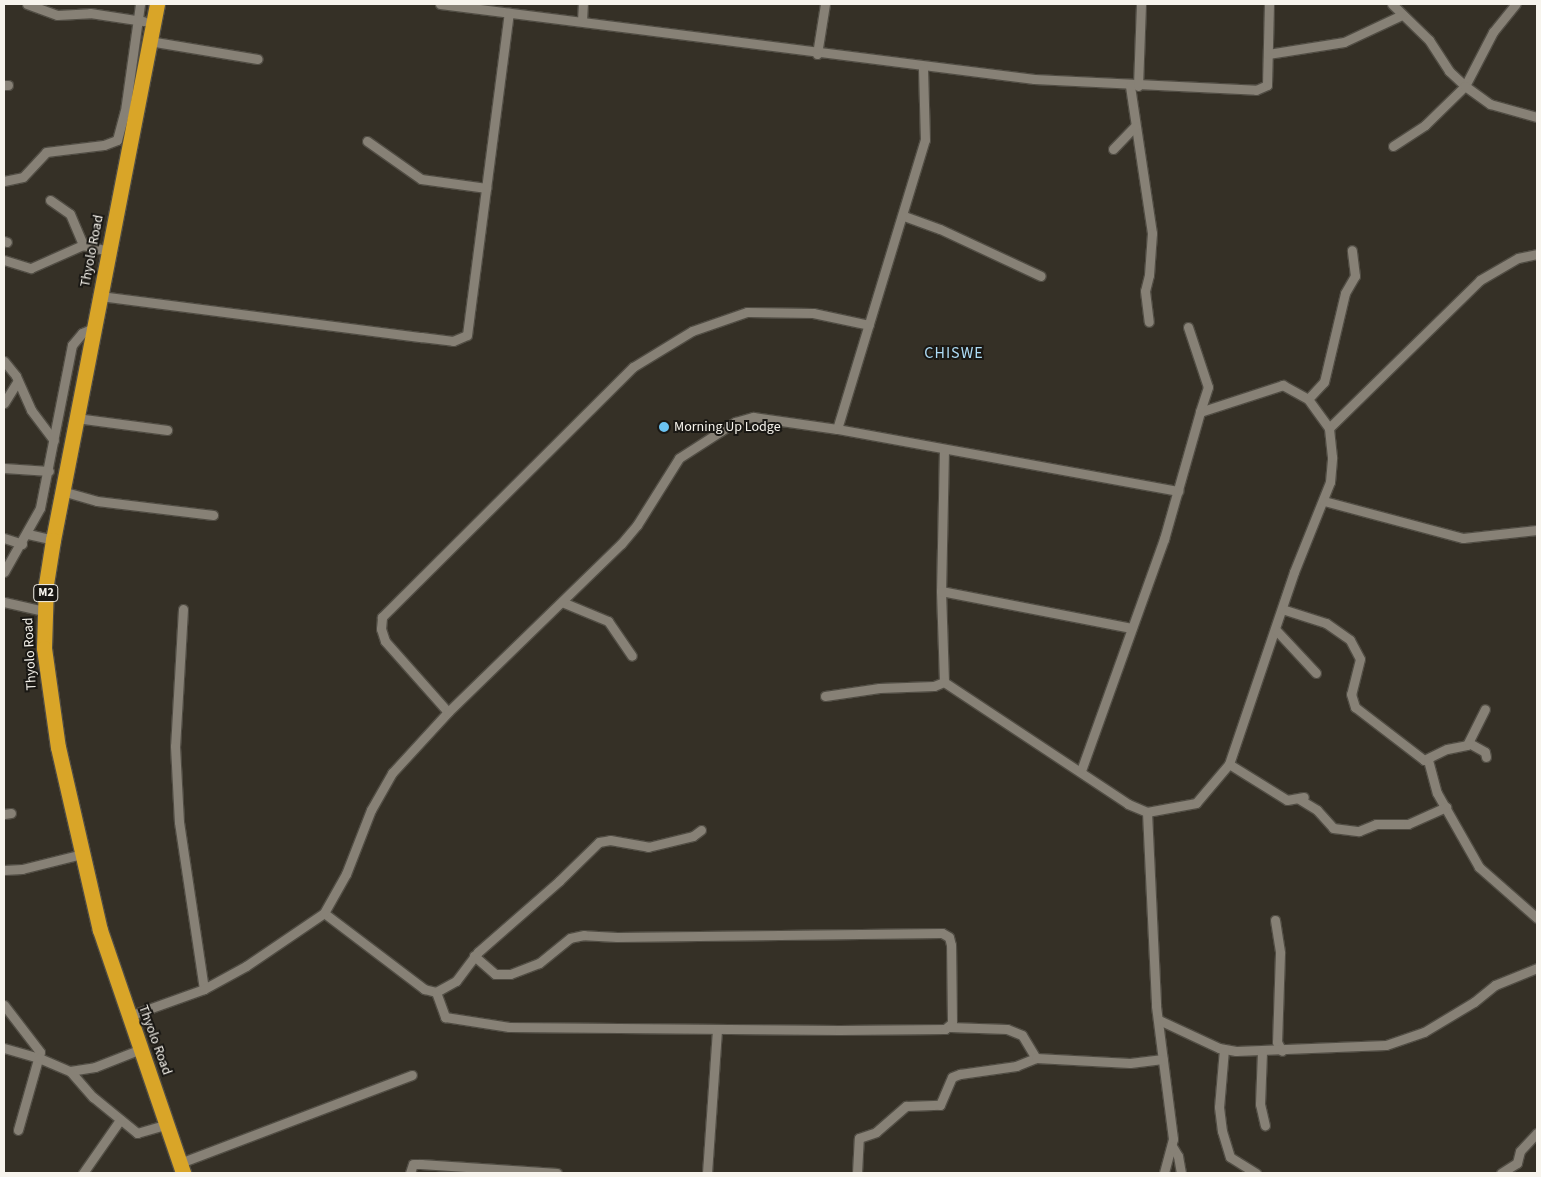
<!DOCTYPE html>
<style>
body{margin:0}
#map{position:relative;width:1541px;height:1177px;overflow:hidden;background:#353026;font-family:"Source Sans 3",sans-serif}
div>[style]{position:absolute}
[style*='--x']{left:calc(var(--x)*1px);top:calc(var(--y)*1px);width:calc(var(--w)*1px);rotate:calc(var(--a)*1deg)}
.roads{filter:drop-shadow(1px 0 #514d44) drop-shadow(-1px 0 #514d44) drop-shadow(0 1px #514d44) drop-shadow(0 -1px #514d44)}
.street>*{height:9px;margin:-4.5px;padding:0 4.5px;transform-origin:4.5px;border-radius:4.5px;background:#878176}
.highway>*{height:15px;margin:-7.5px;padding:0 7.5px;transform-origin:7.5px;border-radius:7.5px;background:#d9a528}
.dots>*{width:14px;height:14px;translate:-50% -50%;box-sizing:border-box;border:2px solid #1a1814;border-radius:50%}
span{translate:-50% -50%;white-space:nowrap;text-align:center;line-height:1.15;-webkit-text-stroke:4px #1a1814;paint-order:stroke}
.shield-label span{padding:1px 4px;background:#1a1814;border:1px solid;border-radius:4px;-webkit-text-stroke-width:0}
.shield-label{font-size:12px;color:#f7f4ed;font-weight:700}
.street-label{font-size:14px;color:#f7f4ed}
.poi-label{font-size:14px;color:#f7f4ed}
.left{translate:0 -50%;text-align:left}
.quarter-label{font-size:16px;color:#aedcf6;letter-spacing:1px}
.frame{position:absolute;inset:0;border:5px solid #f7f4ed;pointer-events:none}
</style>
<div id="map">
<div class="roads">
<div class="street">
<div style="--x:27;--y:4;--w:32;--a:20"></div>
<div style="--x:57;--y:15;--w:33;--a:-3"></div>
<div style="--x:90;--y:13;--w:54;--a:8.6"></div>
<div style="--x:440;--y:4;--w:599;--a:7.2"></div>
<div style="--x:1034;--y:79;--w:222;--a:2.8"></div>
<div style="--x:1256;--y:90;--w:12;--a:-24"></div>
<div style="--x:1267;--y:85;--w:81;--a:-88.6"></div>
<div style="--x:1392;--y:4;--w:52;--a:44.2"></div>
<div style="--x:1429;--y:40;--w:37;--a:57"></div>
<div style="--x:1449;--y:71;--w:22;--a:43"></div>
<div style="--x:1465;--y:86;--w:61;--a:-62.6"></div>
<div style="--x:1493;--y:32;--w:36;--a:-51"></div>
<div style="--x:582;--y:21;--w:17;--a:-87"></div>
<div style="--x:149;--y:41;--w:110;--a:9.4"></div>
<div style="--x:817;--y:54;--w:51;--a:-80.9"></div>
<div style="--x:1268;--y:54;--w:77;--a:-9"></div>
<div style="--x:1344;--y:42;--w:64;--a:-25"></div>
<div style="--x:4;--y:85;--w:4;--a:0"></div>
<div style="--x:1130;--y:86;--w:149;--a:81.5"></div>
<div style="--x:1152;--y:233;--w:42;--a:94.1"></div>
<div style="--x:1149;--y:275;--w:16;--a:104"></div>
<div style="--x:1145;--y:291;--w:31;--a:83"></div>
<div style="--x:1138;--y:86;--w:82;--a:-87.9"></div>
<div style="--x:367;--y:141;--w:66;--a:35.1"></div>
<div style="--x:421;--y:179;--w:66;--a:7.9"></div>
<div style="--x:1393;--y:146;--w:38;--a:-33"></div>
<div style="--x:1425;--y:125;--w:56;--a:-44.3"></div>
<div style="--x:1465;--y:86;--w:31;--a:36"></div>
<div style="--x:1490;--y:104;--w:49;--a:15.5"></div>
<div style="--x:1113;--y:149;--w:32;--a:-46"></div>
<div style="--x:4;--y:181;--w:19;--a:-12"></div>
<div style="--x:23;--y:177;--w:34;--a:-47"></div>
<div style="--x:46;--y:152;--w:58;--a:-6.9"></div>
<div style="--x:104;--y:145;--w:14;--a:-21"></div>
<div style="--x:117;--y:140;--w:30;--a:-75"></div>
<div style="--x:125;--y:111;--w:108;--a:-82"></div>
<div style="--x:50;--y:200;--w:24;--a:35"></div>
<div style="--x:70;--y:214;--w:34;--a:67"></div>
<div style="--x:904;--y:216;--w:38;--a:20"></div>
<div style="--x:940;--y:229;--w:111;--a:25"></div>
<div style="--x:4;--y:241;--w:3;--a:18"></div>
<div style="--x:4;--y:260;--w:28;--a:17"></div>
<div style="--x:31;--y:268;--w:57;--a:-23.9"></div>
<div style="--x:83;--y:245;--w:26;--a:13"></div>
<div style="--x:100;--y:296;--w:324;--a:7.3"></div>
<div style="--x:421;--y:337;--w:32;--a:7"></div>
<div style="--x:453;--y:341;--w:15;--a:-23"></div>
<div style="--x:467;--y:335;--w:325;--a:-82.6"></div>
<div style="--x:1188;--y:327;--w:63;--a:71.6"></div>
<div style="--x:1208;--y:387;--w:26;--a:108"></div>
<div style="--x:4;--y:361;--w:19;--a:51"></div>
<div style="--x:16;--y:376;--w:37;--a:66"></div>
<div style="--x:31;--y:410;--w:38;--a:53"></div>
<div style="--x:1308;--y:399;--w:23;--a:-47"></div>
<div style="--x:1324;--y:382;--w:91;--a:-76.7"></div>
<div style="--x:1345;--y:293;--w:20;--a:-60"></div>
<div style="--x:1355;--y:276;--w:26;--a:-97"></div>
<div style="--x:4;--y:403;--w:26;--a:-58"></div>
<div style="--x:76;--y:418;--w:92;--a:7.5"></div>
<div style="--x:1329;--y:428;--w:211;--a:-44.4"></div>
<div style="--x:1480;--y:280;--w:44;--a:-30.1"></div>
<div style="--x:1518;--y:258;--w:19;--a:-12"></div>
<div style="--x:837;--y:429;--w:302;--a:-73.1"></div>
<div style="--x:925;--y:140;--w:73;--a:-91.6"></div>
<div style="--x:944;--y:450;--w:141;--a:91.2"></div>
<div style="--x:941;--y:591;--w:91;--a:88.1"></div>
<div style="--x:944;--y:682;--w:221;--a:33.5"></div>
<div style="--x:1128;--y:804;--w:21;--a:23"></div>
<div style="--x:1147;--y:812;--w:50;--a:-10.4"></div>
<div style="--x:1196;--y:803;--w:51;--a:-49.8"></div>
<div style="--x:1229;--y:764;--w:203;--a:-71.3"></div>
<div style="--x:1294;--y:572;--w:97;--a:-68.2"></div>
<div style="--x:1330;--y:482;--w:25;--a:-85"></div>
<div style="--x:1332;--y:457;--w:29;--a:-96"></div>
<div style="--x:1329;--y:428;--w:36;--a:-126"></div>
<div style="--x:1308;--y:399;--w:29;--a:-151"></div>
<div style="--x:1283;--y:385;--w:87;--a:162"></div>
<div style="--x:1200;--y:412;--w:132;--a:105.8"></div>
<div style="--x:1164;--y:539;--w:246;--a:109.7"></div>
<div style="--x:4;--y:468;--w:45;--a:3.8"></div>
<div style="--x:62;--y:491;--w:36;--a:16"></div>
<div style="--x:97;--y:501;--w:117;--a:6.9"></div>
<div style="--x:1324;--y:501;--w:144;--a:14.9"></div>
<div style="--x:1463;--y:538;--w:74;--a:-6.2"></div>
<div style="--x:28;--y:534;--w:26;--a:13"></div>
<div style="--x:4;--y:538;--w:19;--a:18"></div>
<div style="--x:4;--y:572;--w:73;--a:-60.6"></div>
<div style="--x:40;--y:508;--w:166;--a:-78.9"></div>
<div style="--x:72;--y:345;--w:16;--a:-50"></div>
<div style="--x:82;--y:333;--w:12;--a:-24"></div>
<div style="--x:941;--y:591;--w:194;--a:11"></div>
<div style="--x:4;--y:602;--w:41;--a:12.7"></div>
<div style="--x:562;--y:602;--w:50;--a:22.4"></div>
<div style="--x:608;--y:621;--w:42;--a:55.6"></div>
<div style="--x:183;--y:609;--w:137;--a:93.3"></div>
<div style="--x:175;--y:746;--w:76;--a:87"></div>
<div style="--x:179;--y:822;--w:169;--a:81.5"></div>
<div style="--x:1282;--y:609;--w:46;--a:17.7"></div>
<div style="--x:1326;--y:623;--w:29;--a:35"></div>
<div style="--x:1350;--y:640;--w:21;--a:62"></div>
<div style="--x:1360;--y:659;--w:36;--a:104"></div>
<div style="--x:1351;--y:694;--w:14;--a:73"></div>
<div style="--x:1355;--y:707;--w:87;--a:37.5"></div>
<div style="--x:1424;--y:760;--w:25;--a:-26"></div>
<div style="--x:1447;--y:749;--w:20;--a:-11"></div>
<div style="--x:1467;--y:745;--w:40;--a:-63.4"></div>
<div style="--x:1275;--y:629;--w:60;--a:47"></div>
<div style="--x:825;--y:696;--w:55;--a:-8.4"></div>
<div style="--x:879;--y:688;--w:55;--a:-2.1"></div>
<div style="--x:934;--y:686;--w:11;--a:-22"></div>
<div style="--x:448;--y:712;--w:95;--a:-131.6"></div>
<div style="--x:385;--y:641;--w:13;--a:-108"></div>
<div style="--x:381;--y:629;--w:12;--a:-85"></div>
<div style="--x:382;--y:617;--w:354;--a:-44.9"></div>
<div style="--x:633;--y:367;--w:69;--a:-31.4"></div>
<div style="--x:692;--y:331;--w:58;--a:-19.1"></div>
<div style="--x:747;--y:312;--w:66;--a:0.9"></div>
<div style="--x:813;--y:313;--w:57;--a:12.1"></div>
<div style="--x:1469;--y:743;--w:18;--a:29"></div>
<div style="--x:1485;--y:752;--w:5;--a:79"></div>
<div style="--x:1428;--y:760;--w:34;--a:75"></div>
<div style="--x:1437;--y:793;--w:85;--a:60.4"></div>
<div style="--x:1479;--y:867;--w:77;--a:41.3"></div>
<div style="--x:1229;--y:764;--w:68;--a:31.8"></div>
<div style="--x:1287;--y:800;--w:17;--a:-10"></div>
<div style="--x:1299;--y:799;--w:21;--a:31"></div>
<div style="--x:1317;--y:810;--w:24;--a:48"></div>
<div style="--x:1333;--y:828;--w:26;--a:7"></div>
<div style="--x:1359;--y:831;--w:18;--a:-22"></div>
<div style="--x:1376;--y:824;--w:32;--a:0"></div>
<div style="--x:1408;--y:824;--w:42;--a:-24.1"></div>
<div style="--x:1147;--y:812;--w:194;--a:87.3"></div>
<div style="--x:1156;--y:1006;--w:134;--a:82.7"></div>
<div style="--x:1173;--y:1139;--w:35;--a:105"></div>
<div style="--x:4;--y:814;--w:7;--a:-8"></div>
<div style="--x:4;--y:870;--w:18;--a:-3"></div>
<div style="--x:22;--y:869;--w:62;--a:-14"></div>
<div style="--x:324;--y:913;--w:126;--a:37.2"></div>
<div style="--x:424;--y:989;--w:12;--a:14"></div>
<div style="--x:436;--y:992;--w:23;--a:-29"></div>
<div style="--x:456;--y:981;--w:36;--a:-53"></div>
<div style="--x:478;--y:952;--w:108;--a:-41.2"></div>
<div style="--x:559;--y:881;--w:56;--a:-44.3"></div>
<div style="--x:599;--y:842;--w:11;--a:-10"></div>
<div style="--x:610;--y:840;--w:39;--a:10"></div>
<div style="--x:648;--y:847;--w:46;--a:-13.7"></div>
<div style="--x:693;--y:836;--w:10;--a:-37"></div>
<div style="--x:1275;--y:920;--w:33;--a:81"></div>
<div style="--x:1280;--y:953;--w:89;--a:91.9"></div>
<div style="--x:1277;--y:1042;--w:10;--a:61"></div>
<div style="--x:436;--y:992;--w:27;--a:70"></div>
<div style="--x:445;--y:1017;--w:65;--a:8.9"></div>
<div style="--x:509;--y:1027;--w:330;--a:0.5"></div>
<div style="--x:839;--y:1030;--w:106;--a:-0.5"></div>
<div style="--x:945;--y:1029;--w:9;--a:-41"></div>
<div style="--x:952;--y:1023;--w:78;--a:-90.7"></div>
<div style="--x:951;--y:945;--w:8;--a:-104"></div>
<div style="--x:949;--y:937;--w:8;--a:-150"></div>
<div style="--x:942;--y:933;--w:325;--a:179.3"></div>
<div style="--x:617;--y:937;--w:33;--a:-177"></div>
<div style="--x:584;--y:935;--w:14;--a:168"></div>
<div style="--x:570;--y:938;--w:40;--a:141"></div>
<div style="--x:539;--y:963;--w:31;--a:159"></div>
<div style="--x:510;--y:974;--w:15;--a:180"></div>
<div style="--x:495;--y:974;--w:28;--a:-139"></div>
<div style="--x:4;--y:1005;--w:59;--a:52.5"></div>
<div style="--x:40;--y:1052;--w:81;--a:105.8"></div>
<div style="--x:129;--y:1016;--w:80;--a:-19.8"></div>
<div style="--x:204;--y:989;--w:48;--a:-28.7"></div>
<div style="--x:246;--y:966;--w:94;--a:-34.2"></div>
<div style="--x:324;--y:913;--w:45;--a:-60.6"></div>
<div style="--x:346;--y:874;--w:69;--a:-68.7"></div>
<div style="--x:371;--y:810;--w:43;--a:-60.4"></div>
<div style="--x:392;--y:773;--w:83;--a:-47.4"></div>
<div style="--x:448;--y:712;--w:241;--a:-44.2"></div>
<div style="--x:621;--y:544;--w:25;--a:-50"></div>
<div style="--x:637;--y:525;--w:79;--a:-57.9"></div>
<div style="--x:679;--y:458;--w:67;--a:-32.7"></div>
<div style="--x:735;--y:422;--w:19;--a:-16"></div>
<div style="--x:753;--y:417;--w:85;--a:8.1"></div>
<div style="--x:837;--y:429;--w:347;--a:10.3"></div>
<div style="--x:1159;--y:1020;--w:66;--a:25"></div>
<div style="--x:1219;--y:1048;--w:17;--a:10"></div>
<div style="--x:1236;--y:1051;--w:150;--a:-2.3"></div>
<div style="--x:1386;--y:1045;--w:40;--a:-18.9"></div>
<div style="--x:1424;--y:1032;--w:58;--a:-31"></div>
<div style="--x:1474;--y:1002;--w:27;--a:-39"></div>
<div style="--x:1495;--y:985;--w:45;--a:-22"></div>
<div style="--x:950;--y:1027;--w:57;--a:2"></div>
<div style="--x:1007;--y:1029;--w:16;--a:22"></div>
<div style="--x:1022;--y:1035;--w:27;--a:59"></div>
<div style="--x:4;--y:1048;--w:36;--a:16"></div>
<div style="--x:39;--y:1058;--w:34;--a:23"></div>
<div style="--x:70;--y:1071;--w:25;--a:-9"></div>
<div style="--x:95;--y:1067;--w:49;--a:-21.4"></div>
<div style="--x:1224;--y:1049;--w:58;--a:94.9"></div>
<div style="--x:1219;--y:1107;--w:24;--a:83"></div>
<div style="--x:1222;--y:1131;--w:27;--a:73"></div>
<div style="--x:1230;--y:1157;--w:31;--a:32"></div>
<div style="--x:1262;--y:1052;--w:52;--a:92.2"></div>
<div style="--x:1260;--y:1104;--w:22;--a:77"></div>
<div style="--x:70;--y:1071;--w:35;--a:49"></div>
<div style="--x:93;--y:1097;--w:57;--a:39.3"></div>
<div style="--x:137;--y:1133;--w:32;--a:-16"></div>
<div style="--x:1172;--y:1146;--w:12;--a:59"></div>
<div style="--x:1178;--y:1156;--w:17;--a:80"></div>
<div style="--x:180;--y:1163;--w:248;--a:-20.8"></div>
<div style="--x:83;--y:1173;--w:65;--a:-55.1"></div>
<div style="--x:410;--y:1173;--w:9;--a:-72"></div>
<div style="--x:413;--y:1164;--w:8;--a:0"></div>
<div style="--x:421;--y:1164;--w:136;--a:3.8"></div>
<div style="--x:707;--y:1173;--w:143;--a:-86"></div>
<div style="--x:857;--y:1173;--w:35;--a:-87"></div>
<div style="--x:859;--y:1138;--w:18;--a:-19"></div>
<div style="--x:876;--y:1132;--w:40;--a:-41"></div>
<div style="--x:906;--y:1106;--w:34;--a:-2"></div>
<div style="--x:940;--y:1105;--w:30;--a:-67"></div>
<div style="--x:952;--y:1077;--w:9;--a:-21"></div>
<div style="--x:960;--y:1074;--w:57;--a:-8.1"></div>
<div style="--x:1016;--y:1066;--w:22;--a:-22"></div>
<div style="--x:1036;--y:1058;--w:94;--a:3"></div>
<div style="--x:1130;--y:1063;--w:33;--a:-7"></div>
<div style="--x:1501;--y:1173;--w:19;--a:-32"></div>
<div style="--x:1517;--y:1163;--w:12;--a:-76"></div>
<div style="--x:1520;--y:1151;--w:25;--a:-47"></div>
</div>
<div class="highway">
<div style="--x:157;--y:4;--w:546;--a:100.98"></div>
<div style="--x:53;--y:540;--w:45;--a:99"></div>
<div style="--x:46;--y:584;--w:64;--a:91.8"></div>
<div style="--x:44;--y:648;--w:100;--a:82"></div>
<div style="--x:58;--y:747;--w:188;--a:77.1"></div>
<div style="--x:100;--y:930;--w:257;--a:71.1"></div>
</div>
</div>
<div class="dots">
<div style="left:664px;top:427px;background:#6bc3f2"></div>
</div>
<div class="shield-label">
<span style="left:46px;top:593px">M2</span>
</div>
<div class="street-label">
<span style="left:92px;top:251px;rotate:-79deg">Thyolo Road</span>
<span style="left:30px;top:654px;rotate:-93deg">Thyolo Road</span>
<span style="left:155px;top:1040px;rotate:70deg">Thyolo Road</span>
</div>
<div class="poi-label">
<span class="left" style="left:674px;top:427px">Morning Up Lodge</span>
</div>
<div class="quarter-label">
<span style="left:954px;top:353px">CHISWE</span>
</div>
<div class="frame"></div>
</div>
